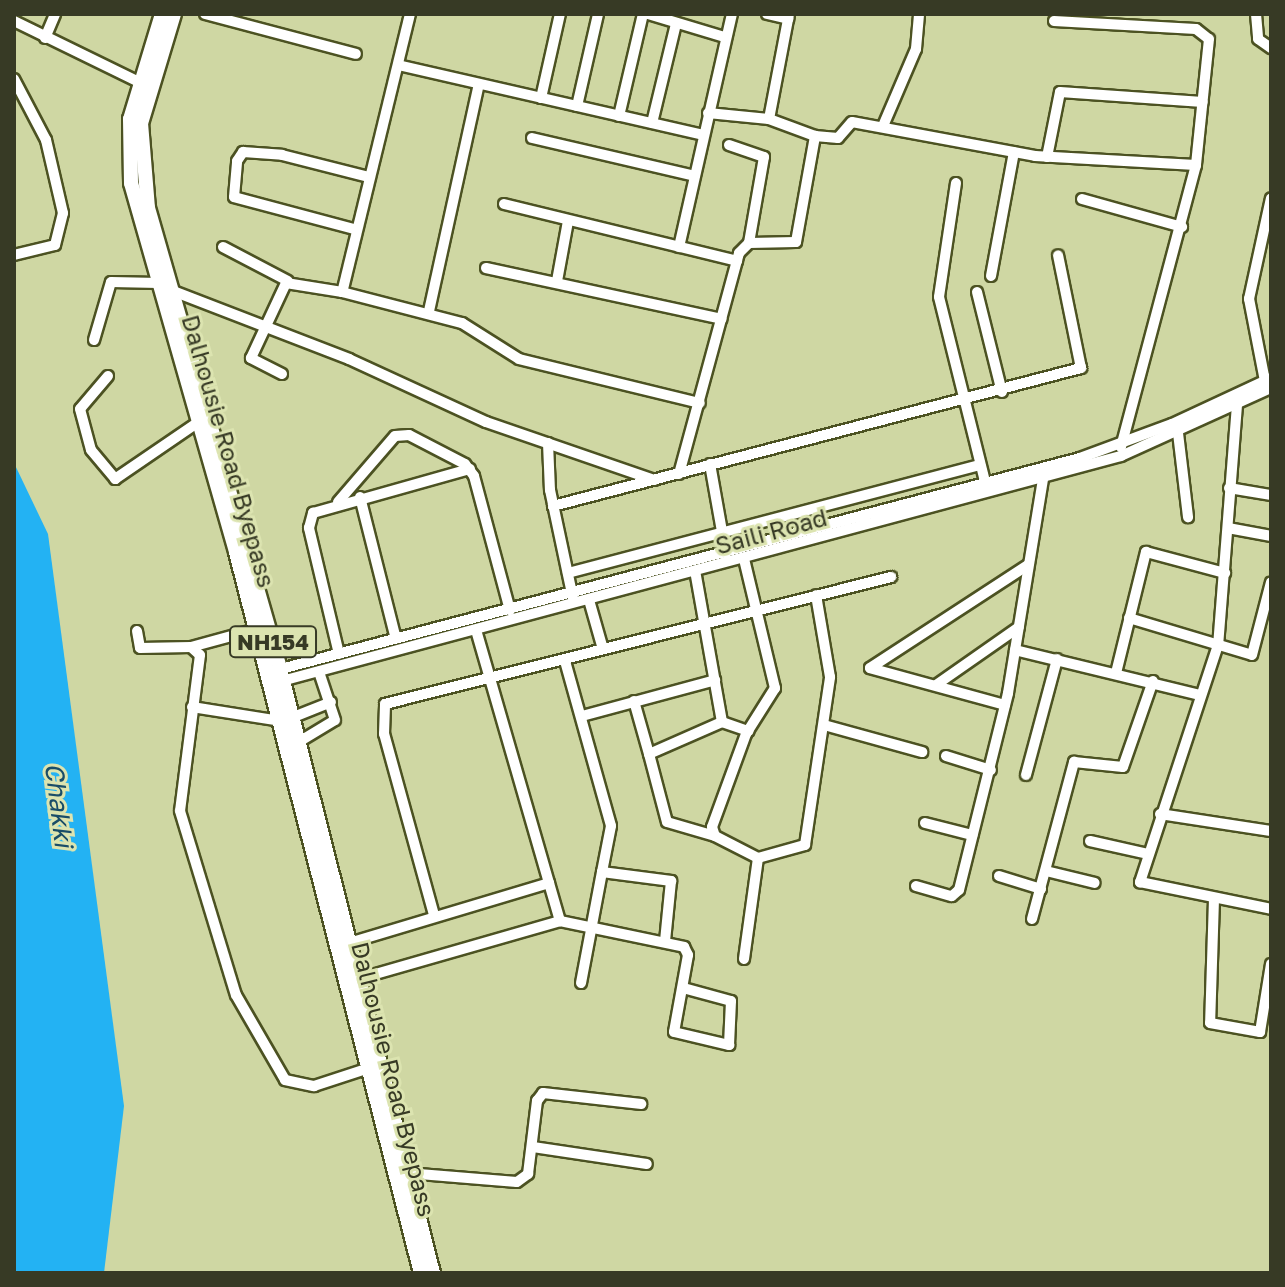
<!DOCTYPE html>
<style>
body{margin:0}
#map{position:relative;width:1285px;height:1287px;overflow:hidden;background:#cfd7a3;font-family:"Golos Text",sans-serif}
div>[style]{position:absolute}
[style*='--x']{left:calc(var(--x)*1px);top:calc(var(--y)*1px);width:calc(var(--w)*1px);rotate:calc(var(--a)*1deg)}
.water>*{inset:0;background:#23b2f3}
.roads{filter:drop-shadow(2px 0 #4c5222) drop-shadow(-2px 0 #4c5222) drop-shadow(0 2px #4c5222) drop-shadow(0 -2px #4c5222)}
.minor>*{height:10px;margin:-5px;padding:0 5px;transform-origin:5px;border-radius:5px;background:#fff}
.highway>*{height:14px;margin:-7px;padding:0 7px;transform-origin:7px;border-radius:7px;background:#fff}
span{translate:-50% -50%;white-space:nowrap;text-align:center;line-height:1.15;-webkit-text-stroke:6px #dce4b0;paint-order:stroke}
.shield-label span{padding:2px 6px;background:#dce4b0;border:2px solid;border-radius:6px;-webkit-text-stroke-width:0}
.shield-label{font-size:22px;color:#373a25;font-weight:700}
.street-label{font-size:24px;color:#373a25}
.water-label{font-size:26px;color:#194d68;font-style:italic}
.frame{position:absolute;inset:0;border:16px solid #373a25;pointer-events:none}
</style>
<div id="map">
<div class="water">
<div style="clip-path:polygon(14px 463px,48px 534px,124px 1106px,104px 1273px,14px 1273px)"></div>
</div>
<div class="roads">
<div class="minor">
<div style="--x:205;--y:14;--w:156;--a:14.8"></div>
<div style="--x:410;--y:14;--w:286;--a:103.7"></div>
<div style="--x:342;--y:292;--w:124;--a:14.5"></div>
<div style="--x:462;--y:323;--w:67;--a:32.3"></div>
<div style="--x:519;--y:359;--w:186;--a:13.7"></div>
<div style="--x:648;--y:14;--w:79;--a:16.8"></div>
<div style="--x:767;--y:14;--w:22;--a:13"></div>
<div style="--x:1256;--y:14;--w:25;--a:85"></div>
<div style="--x:1258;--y:39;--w:16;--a:35"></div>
<div style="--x:14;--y:21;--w:139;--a:26"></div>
<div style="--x:1054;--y:21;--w:142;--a:3.2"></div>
<div style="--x:1196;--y:29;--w:16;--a:38"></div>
<div style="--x:1209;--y:39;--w:127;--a:95.9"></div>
<div style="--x:1196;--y:165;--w:292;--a:104.9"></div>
<div style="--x:45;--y:38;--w:26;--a:-67"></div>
<div style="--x:398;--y:65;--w:313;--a:12.9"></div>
<div style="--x:14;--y:79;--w:69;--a:62.3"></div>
<div style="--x:46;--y:140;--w:75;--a:76.9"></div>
<div style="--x:63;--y:213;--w:33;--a:104"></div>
<div style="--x:55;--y:245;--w:42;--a:166.3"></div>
<div style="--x:541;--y:98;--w:86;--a:-77.3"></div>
<div style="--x:577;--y:106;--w:94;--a:-77.1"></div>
<div style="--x:708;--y:113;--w:61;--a:5.6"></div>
<div style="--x:769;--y:119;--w:49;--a:20.3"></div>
<div style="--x:815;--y:136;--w:23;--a:5"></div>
<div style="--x:838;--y:138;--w:21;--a:-49"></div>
<div style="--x:852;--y:122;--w:186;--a:10.5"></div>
<div style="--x:1035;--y:156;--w:161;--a:3.2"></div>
<div style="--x:619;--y:116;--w:105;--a:-76.8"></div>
<div style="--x:769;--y:119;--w:107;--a:-79.2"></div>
<div style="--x:652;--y:123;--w:102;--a:-76.4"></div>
<div style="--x:883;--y:126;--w:84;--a:-66.8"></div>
<div style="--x:916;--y:49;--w:35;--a:-85"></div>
<div style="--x:532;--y:138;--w:167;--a:13.1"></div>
<div style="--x:729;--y:145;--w:37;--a:19"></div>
<div style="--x:764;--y:157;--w:87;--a:99.9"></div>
<div style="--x:1047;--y:157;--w:66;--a:-78.7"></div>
<div style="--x:1060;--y:92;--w:143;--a:4"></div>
<div style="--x:956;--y:183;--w:115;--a:98.5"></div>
<div style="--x:939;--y:297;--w:198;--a:76"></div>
<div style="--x:1082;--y:199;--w:104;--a:15.6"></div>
<div style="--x:504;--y:204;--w:240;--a:13.7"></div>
<div style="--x:354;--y:229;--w:124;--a:-165.1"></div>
<div style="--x:234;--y:197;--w:36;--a:-85"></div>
<div style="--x:237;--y:161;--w:11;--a:-56"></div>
<div style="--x:243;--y:152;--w:39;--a:4"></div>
<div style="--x:282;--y:155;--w:90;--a:14.2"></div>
<div style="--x:223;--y:247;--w:73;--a:27.6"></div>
<div style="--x:679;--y:247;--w:239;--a:-77.2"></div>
<div style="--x:486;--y:268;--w:241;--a:12.2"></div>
<div style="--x:991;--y:276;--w:126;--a:-79.5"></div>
<div style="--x:557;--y:281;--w:61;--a:-79.6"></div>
<div style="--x:173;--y:291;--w:189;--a:21.1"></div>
<div style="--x:349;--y:359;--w:151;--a:24.7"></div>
<div style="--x:486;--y:422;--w:178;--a:19"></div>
<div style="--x:977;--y:292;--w:103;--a:76"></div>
<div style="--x:429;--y:311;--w:232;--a:-77.6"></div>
<div style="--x:94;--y:340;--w:60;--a:-73.7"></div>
<div style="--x:111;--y:282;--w:48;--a:1.2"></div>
<div style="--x:282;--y:374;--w:35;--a:-153"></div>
<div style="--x:251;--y:358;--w:83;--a:-65"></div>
<div style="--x:286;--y:283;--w:57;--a:9.1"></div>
<div style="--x:108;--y:376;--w:43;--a:130.3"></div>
<div style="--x:80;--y:409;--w:42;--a:75"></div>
<div style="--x:91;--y:450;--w:38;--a:50"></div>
<div style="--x:115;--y:479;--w:103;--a:-34.3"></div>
<div style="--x:1265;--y:381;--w:84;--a:-101"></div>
<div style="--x:1249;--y:299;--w:103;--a:-77.7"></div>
<div style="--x:1237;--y:405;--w:241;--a:94.5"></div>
<div style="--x:1218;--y:645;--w:250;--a:108.2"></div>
<div style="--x:1140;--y:882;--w:134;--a:11.6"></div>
<div style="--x:1178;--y:433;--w:85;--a:83.2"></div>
<div style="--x:548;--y:443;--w:47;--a:87.6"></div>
<div style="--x:550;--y:490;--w:110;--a:78"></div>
<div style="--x:710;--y:464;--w:91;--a:79.9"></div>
<div style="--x:679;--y:474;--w:229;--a:-74.8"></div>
<div style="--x:739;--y:253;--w:14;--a:-45"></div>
<div style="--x:749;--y:243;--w:47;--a:-1.2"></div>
<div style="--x:796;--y:242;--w:108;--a:-79.8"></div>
<div style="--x:1229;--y:488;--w:43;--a:9.5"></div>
<div style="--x:360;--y:497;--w:146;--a:75.8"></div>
<div style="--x:338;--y:502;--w:87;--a:-49.2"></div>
<div style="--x:395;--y:436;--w:14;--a:-4"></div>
<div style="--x:409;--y:435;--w:63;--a:27.4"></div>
<div style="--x:465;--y:464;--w:15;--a:53"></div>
<div style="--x:474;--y:476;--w:139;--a:75"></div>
<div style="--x:553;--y:506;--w:546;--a:-14.65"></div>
<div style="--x:1081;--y:368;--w:115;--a:-101.5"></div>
<div style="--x:1228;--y:528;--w:44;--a:10.5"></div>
<div style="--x:744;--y:559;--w:133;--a:76.5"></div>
<div style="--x:775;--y:688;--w:54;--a:122.2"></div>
<div style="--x:746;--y:734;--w:99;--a:110.1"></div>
<div style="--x:712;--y:827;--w:9;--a:72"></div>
<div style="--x:715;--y:836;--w:48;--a:27.1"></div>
<div style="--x:758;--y:858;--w:102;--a:97.9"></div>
<div style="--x:568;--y:573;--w:426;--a:-14.7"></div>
<div style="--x:589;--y:600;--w:51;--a:74.1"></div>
<div style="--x:1129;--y:618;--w:128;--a:16.7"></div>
<div style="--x:1252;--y:655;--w:75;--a:-75.4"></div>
<div style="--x:476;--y:630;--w:303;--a:73.9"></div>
<div style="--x:560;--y:921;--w:127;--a:11.8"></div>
<div style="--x:684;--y:947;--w:9;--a:63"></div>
<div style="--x:688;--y:955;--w:78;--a:100.3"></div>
<div style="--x:674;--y:1032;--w:57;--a:13.3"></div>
<div style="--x:729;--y:1045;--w:44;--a:-87.4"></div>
<div style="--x:731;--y:1001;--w:50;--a:-164.8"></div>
<div style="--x:137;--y:631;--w:17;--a:80"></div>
<div style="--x:140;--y:648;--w:51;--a:-1.1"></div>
<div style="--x:191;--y:647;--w:12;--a:42"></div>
<div style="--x:200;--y:655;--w:157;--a:97.3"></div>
<div style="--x:180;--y:811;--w:192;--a:73.1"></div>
<div style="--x:236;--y:995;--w:98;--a:60"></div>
<div style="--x:285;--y:1080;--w:30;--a:12"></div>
<div style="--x:314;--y:1086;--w:58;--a:-18.1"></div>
<div style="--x:191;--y:647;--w:68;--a:-15.3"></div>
<div style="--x:1015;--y:650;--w:189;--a:13.7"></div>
<div style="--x:339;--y:654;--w:130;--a:-103.4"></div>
<div style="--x:309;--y:528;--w:16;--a:-75"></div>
<div style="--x:313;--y:513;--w:163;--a:-15.7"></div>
<div style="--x:565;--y:661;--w:171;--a:74.4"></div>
<div style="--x:611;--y:826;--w:47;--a:101.1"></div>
<div style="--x:277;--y:670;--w:831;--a:-14.79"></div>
<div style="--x:1080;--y:458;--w:98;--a:-20.3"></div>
<div style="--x:1172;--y:424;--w:109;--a:-24.9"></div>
<div style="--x:1116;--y:673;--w:125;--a:-76.1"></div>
<div style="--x:1146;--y:552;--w:82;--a:14.9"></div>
<div style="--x:278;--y:682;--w:873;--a:-15.01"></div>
<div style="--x:1121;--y:456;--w:165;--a:-24.4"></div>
<div style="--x:936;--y:685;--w:101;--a:-34.9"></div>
<div style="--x:634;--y:701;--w:55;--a:74.2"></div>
<div style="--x:649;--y:754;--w:80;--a:-23.7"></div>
<div style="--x:722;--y:722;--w:153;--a:-100.1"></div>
<div style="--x:1005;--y:705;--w:140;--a:-164.7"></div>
<div style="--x:870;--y:668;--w:189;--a:-33.1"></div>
<div style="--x:192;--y:707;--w:89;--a:9"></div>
<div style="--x:582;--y:716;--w:138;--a:-15.1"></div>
<div style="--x:291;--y:718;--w:43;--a:-21.8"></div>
<div style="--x:722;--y:722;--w:28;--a:19"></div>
<div style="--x:824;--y:725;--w:102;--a:15.4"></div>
<div style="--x:297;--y:743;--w:44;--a:-31.2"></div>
<div style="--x:335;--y:720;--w:51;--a:-108.4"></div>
<div style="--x:649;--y:754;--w:70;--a:75.2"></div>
<div style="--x:667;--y:822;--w:50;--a:16.3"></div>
<div style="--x:946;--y:756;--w:47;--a:17.3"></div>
<div style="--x:1026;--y:775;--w:120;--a:-75"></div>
<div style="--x:1160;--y:814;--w:112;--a:8.7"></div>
<div style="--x:925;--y:823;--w:49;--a:14.3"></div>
<div style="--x:1090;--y:841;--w:59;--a:12.6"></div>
<div style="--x:758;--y:858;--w:49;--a:-15.5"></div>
<div style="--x:805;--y:845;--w:170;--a:-81.5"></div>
<div style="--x:830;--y:677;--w:83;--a:-99.7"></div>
<div style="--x:1046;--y:871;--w:50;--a:13.8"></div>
<div style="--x:999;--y:876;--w:44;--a:17.2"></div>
<div style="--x:916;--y:886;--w:37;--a:16"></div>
<div style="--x:952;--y:896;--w:9;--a:-41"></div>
<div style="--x:959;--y:890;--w:203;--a:-76"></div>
<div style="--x:1008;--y:693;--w:217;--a:-80.7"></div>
<div style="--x:1214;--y:899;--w:124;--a:91.8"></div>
<div style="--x:1210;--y:1023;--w:51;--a:10.2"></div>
<div style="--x:1260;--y:1032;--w:69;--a:-80.8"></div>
<div style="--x:434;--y:915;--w:188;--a:-105.4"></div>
<div style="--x:384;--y:734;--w:30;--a:-88"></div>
<div style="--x:385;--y:704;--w:522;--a:-14.09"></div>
<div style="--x:1032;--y:919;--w:163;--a:-75"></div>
<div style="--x:1074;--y:762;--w:49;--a:5.8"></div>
<div style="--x:1123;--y:767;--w:91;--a:-70.8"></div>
<div style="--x:349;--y:943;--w:209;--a:-16.7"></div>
<div style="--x:358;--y:979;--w:210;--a:-16"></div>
<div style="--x:581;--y:983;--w:113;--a:-79.3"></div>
<div style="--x:602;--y:872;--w:70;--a:7.4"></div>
<div style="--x:671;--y:881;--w:60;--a:95.7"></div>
<div style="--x:533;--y:1147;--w:115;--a:8.5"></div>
<div style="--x:407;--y:1173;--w:110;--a:4.7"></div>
<div style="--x:517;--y:1182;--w:14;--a:-36"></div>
<div style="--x:528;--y:1174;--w:74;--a:-83"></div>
<div style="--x:537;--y:1101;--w:10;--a:-53"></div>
<div style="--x:543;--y:1093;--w:99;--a:6.4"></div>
</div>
<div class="highway">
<div style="--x:162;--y:14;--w:110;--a:106.9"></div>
<div style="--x:130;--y:119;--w:64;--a:89.1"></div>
<div style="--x:131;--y:183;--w:384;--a:74.1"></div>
<div style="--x:236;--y:552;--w:744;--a:75.61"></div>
<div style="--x:174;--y:14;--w:114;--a:106.8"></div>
<div style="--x:141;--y:123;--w:85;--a:85.3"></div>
<div style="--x:148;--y:208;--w:480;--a:74"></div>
<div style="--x:280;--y:669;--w:623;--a:75.79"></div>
</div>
</div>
<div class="shield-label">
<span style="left:273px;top:642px">NH154</span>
</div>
<div class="street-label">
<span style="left:229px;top:451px;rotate:74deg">Dalhousie Road Byepass</span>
<span style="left:771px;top:531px;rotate:-15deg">Saili Road</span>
<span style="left:394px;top:1079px;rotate:76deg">Dalhousie Road Byepass</span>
</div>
<div class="water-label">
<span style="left:59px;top:805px;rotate:83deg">Chakki</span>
</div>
<div class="frame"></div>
</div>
